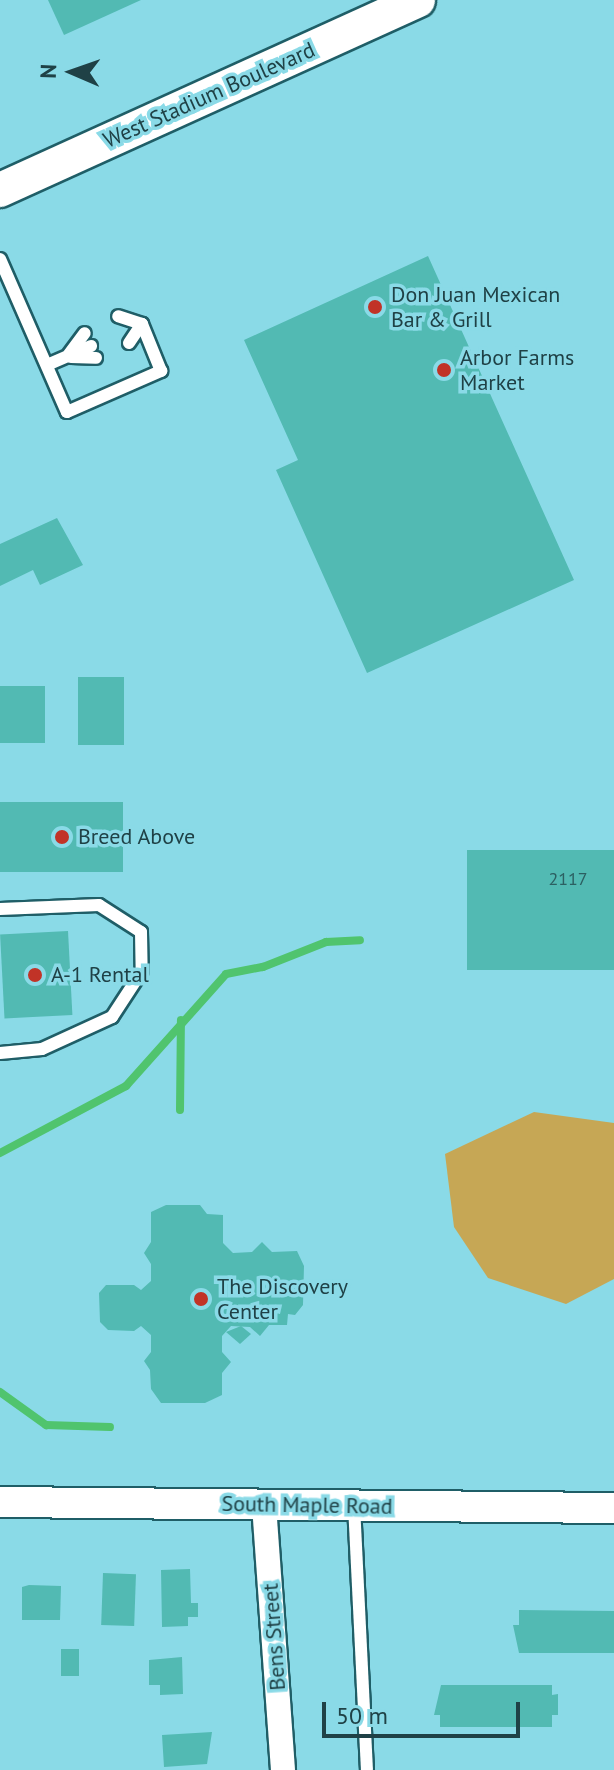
<!DOCTYPE html>
<style>
body{margin:0}
#map{position:relative;width:614px;height:1770px;overflow:hidden;background:#8adae7;font-family:"PT Sans",sans-serif}
div>[style]{position:absolute}
[style*='--x']{left:calc(var(--x)*1px);top:calc(var(--y)*1px);width:calc(var(--w)*1px);rotate:calc(var(--a)*1deg)}
.green>*{inset:0;background:#c6a755}
.stream>*{height:8px;margin:-4px;padding:0 4px;transform-origin:4px;border-radius:4px;background:#50c46e}
.building>*{inset:0;background:#52bab3;transform-origin:0 0}
.roads{filter:drop-shadow(2px 0 #1f5e67) drop-shadow(-2px 0 #1f5e67) drop-shadow(0 2px #1f5e67) drop-shadow(0 -2px #1f5e67)}
.service>*{height:12px;margin:-6px;padding:0 6px;transform-origin:6px;border-radius:6px;background:#fff}
.minor>*{height:24px;margin:-12px;padding:0 12px;transform-origin:12px;border-radius:12px;background:#fff}
.tertiary>*{height:30px;margin:-15px;padding:0 15px;transform-origin:15px;border-radius:15px;background:#fff}
.secondary>*{height:34px;margin:-17px;padding:0 17px;transform-origin:17px;border-radius:17px;background:#fff}
.dots>*{width:22px;height:22px;translate:-50% -50%;box-sizing:border-box;border:4px solid #8adae7;border-radius:50%}
span{translate:-50% -50%;white-space:nowrap;text-align:center;line-height:1.15;-webkit-text-stroke:7px #8adae7;paint-order:stroke}
.number-label{font-size:18px;color:#2c5f61}
.number-label span{-webkit-text-stroke-width:0}
.street-label{font-size:22px;color:#1f4146}
.poi-label{font-size:22px;color:#1f4146}
.left{translate:0 -50%;text-align:left}
.north{position:absolute;left:32px;top:32px;width:80px;height:80px;-webkit-text-stroke:6px #8adae7;paint-order:stroke;rotate:272deg;font-size:22px;font-weight:700;line-height:32px;text-align:center;color:#1f4146}
.north::after{content:'';display:block;margin:auto;width:28px;height:36px;background:#1f4146;clip-path:polygon(50% 0,100% 100%,50% 72%,0 100%)}
.scale{position:absolute;left:322px;top:1702px;width:198px;height:36px;box-sizing:border-box;border:4px solid #1f4146;border-top:0;padding-left:10px;font-size:24px;line-height:28px;white-space:nowrap;color:#1f4146;-webkit-text-stroke:6px #8adae7;paint-order:stroke}
</style>
<div id="map">
<div class="green">
<div style="clip-path:polygon(534px 1112px,614px 1123px,614px 1279px,566px 1304px,488px 1278px,454px 1227px,445px 1154px)"></div>
</div>
<div class="stream">
<div style="--x:180;--y:1110;--w:90;--a:-89.4"></div>
<div style="--x:0;--y:1153;--w:143;--a:-28"></div>
<div style="--x:126;--y:1086;--w:150;--a:-48.2"></div>
<div style="--x:226;--y:974;--w:38;--a:-11"></div>
<div style="--x:263;--y:967;--w:68;--a:-21.6"></div>
<div style="--x:326;--y:942;--w:34;--a:-3"></div>
<div style="--x:0;--y:1392;--w:57;--a:35.7"></div>
<div style="--x:46;--y:1425;--w:64;--a:1.8"></div>
</div>
<div class="building">
<div style="clip-path:polygon(48px 0,141px 0,64px 35px)"></div>
<div style="clip-path:polygon(428px 256px,574px 580px,367px 673px,276px 470px,298px 460px,244px 340px)"></div>
<div style="clip-path:polygon(57px 518px,83px 565px,40px 585px,33px 570px,0 586px,0 544px)"></div>
<div style="left:78px;top:677px;width:46px;height:68px"></div>
<div style="left:0;top:686px;width:45px;height:57px"></div>
<div style="left:123px;top:802px;width:70px;height:123px;rotate:90deg"></div>
<div style="left:467px;top:850px;width:147px;height:120px"></div>
<div style="left:68px;top:931px;width:84px;height:68px;rotate:87deg"></div>
<div style="clip-path:polygon(166px 1205px,200px 1205px,207px 1214px,223px 1215px,223px 1243px,233px 1253px,252px 1252px,262px 1242px,272px 1252px,297px 1251px,304px 1266px,303px 1305px,295px 1315px,288px 1314px,287px 1325px,269px 1325px,260px 1336px,250px 1327px,231px 1326px,222px 1336px,222px 1352px,231px 1362px,222px 1373px,222px 1395px,205px 1403px,161px 1403px,151px 1389px,150px 1370px,144px 1361px,151px 1352px,151px 1335px,141px 1326px,134px 1331px,108px 1330px,100px 1322px,99px 1293px,106px 1285px,134px 1285px,141px 1290px,151px 1281px,151px 1264px,144px 1253px,151px 1242px,151px 1212px)"></div>
<div style="clip-path:polygon(241px 1326px,251px 1334px,240px 1344px,226px 1332px)"></div>
<div style="clip-path:polygon(190px 1569px,191px 1603px,198px 1603px,198px 1617px,188px 1617px,188px 1626px,162px 1627px,161px 1570px)"></div>
<div style="left:103px;top:1573px;width:33px;height:52px;rotate:2deg"></div>
<div style="clip-path:polygon(29px 1585px,61px 1586px,60px 1620px,22px 1620px,22px 1587px)"></div>
<div style="clip-path:polygon(519px 1610px,614px 1611px,614px 1653px,519px 1653px,513px 1625px,519px 1625px)"></div>
<div style="left:61px;top:1649px;width:18px;height:27px"></div>
<div style="clip-path:polygon(182px 1657px,183px 1694px,160px 1695px,160px 1685px,149px 1685px,149px 1660px)"></div>
<div style="clip-path:polygon(441px 1685px,552px 1685px,552px 1695px,558px 1694px,558px 1715px,552px 1715px,552px 1727px,440px 1727px,440px 1715px,434px 1715px)"></div>
<div style="clip-path:polygon(212px 1732px,207px 1764px,164px 1767px,162px 1735px)"></div>
</div>
<div class="roads">
<div class="service">
<div style="--x:0;--y:259;--w:167;--a:66.4"></div>
<div style="--x:67;--y:412;--w:103;--a:-23.6"></div>
<div style="--x:161;--y:371;--w:51;--a:-112"></div>
<div style="--x:142;--y:324;--w:25;--a:-162"></div>
<div style="--x:129;--y:343;--w:23;--a:-56"></div>
<div style="--x:69;--y:354;--w:26;--a:-53"></div>
<div style="--x:71;--y:357;--w:25;--a:2"></div>
<div style="--x:47;--y:365;--w:48;--a:-23.4"></div>
<div style="--x:0;--y:909;--w:99;--a:-2.3"></div>
<div style="--x:99;--y:905;--w:50;--a:32.7"></div>
<div style="--x:141;--y:932;--w:39;--a:89"></div>
<div style="--x:142;--y:971;--w:55;--a:123.1"></div>
<div style="--x:112;--y:1017;--w:77;--a:155.4"></div>
<div style="--x:42;--y:1049;--w:42;--a:174.6"></div>
<div style="--x:354;--y:1505;--w:265;--a:87.2"></div>
</div>
<div class="minor">
<div style="--x:264;--y:1505;--w:266;--a:85.9"></div>
</div>
<div class="tertiary">
<div style="--x:0;--y:1502;--w:614;--a:0.56"></div>
</div>
<div class="secondary">
<div style="--x:0;--y:190;--w:459;--a:-24.4"></div>
</div>
</div>
<div class="dots">
<div style="left:375px;top:307px;background:#c13327"></div>
<div style="left:444px;top:370px;background:#c13327"></div>
<div style="left:62px;top:837px;background:#c13327"></div>
<div style="left:35px;top:975px;background:#c13327"></div>
<div style="left:201px;top:1299px;background:#c13327"></div>
</div>
<div class="number-label">
<span style="left:568px;top:879px">2117</span>
</div>
<div class="street-label">
<span style="left:209px;top:95px;rotate:-24deg">West Stadium Boulevard</span>
<span style="left:307px;top:1505px;rotate:1deg">South Maple Road</span>
<span style="left:274px;top:1637px;rotate:-94deg">Bens Street</span>
</div>
<div class="poi-label">
<span class="left" style="left:391px;top:307px">Don Juan Mexican<br>Bar &amp; Grill</span>
<span class="left" style="left:460px;top:370px">Arbor Farms<br>Market</span>
<span class="left" style="left:78px;top:837px">Breed Above</span>
<span class="left" style="left:51px;top:975px">A-1 Rental</span>
<span class="left" style="left:217px;top:1299px">The Discovery<br>Center</span>
</div>
<div class="north">N</div>
<div class="scale">50 m</div>
</div>
